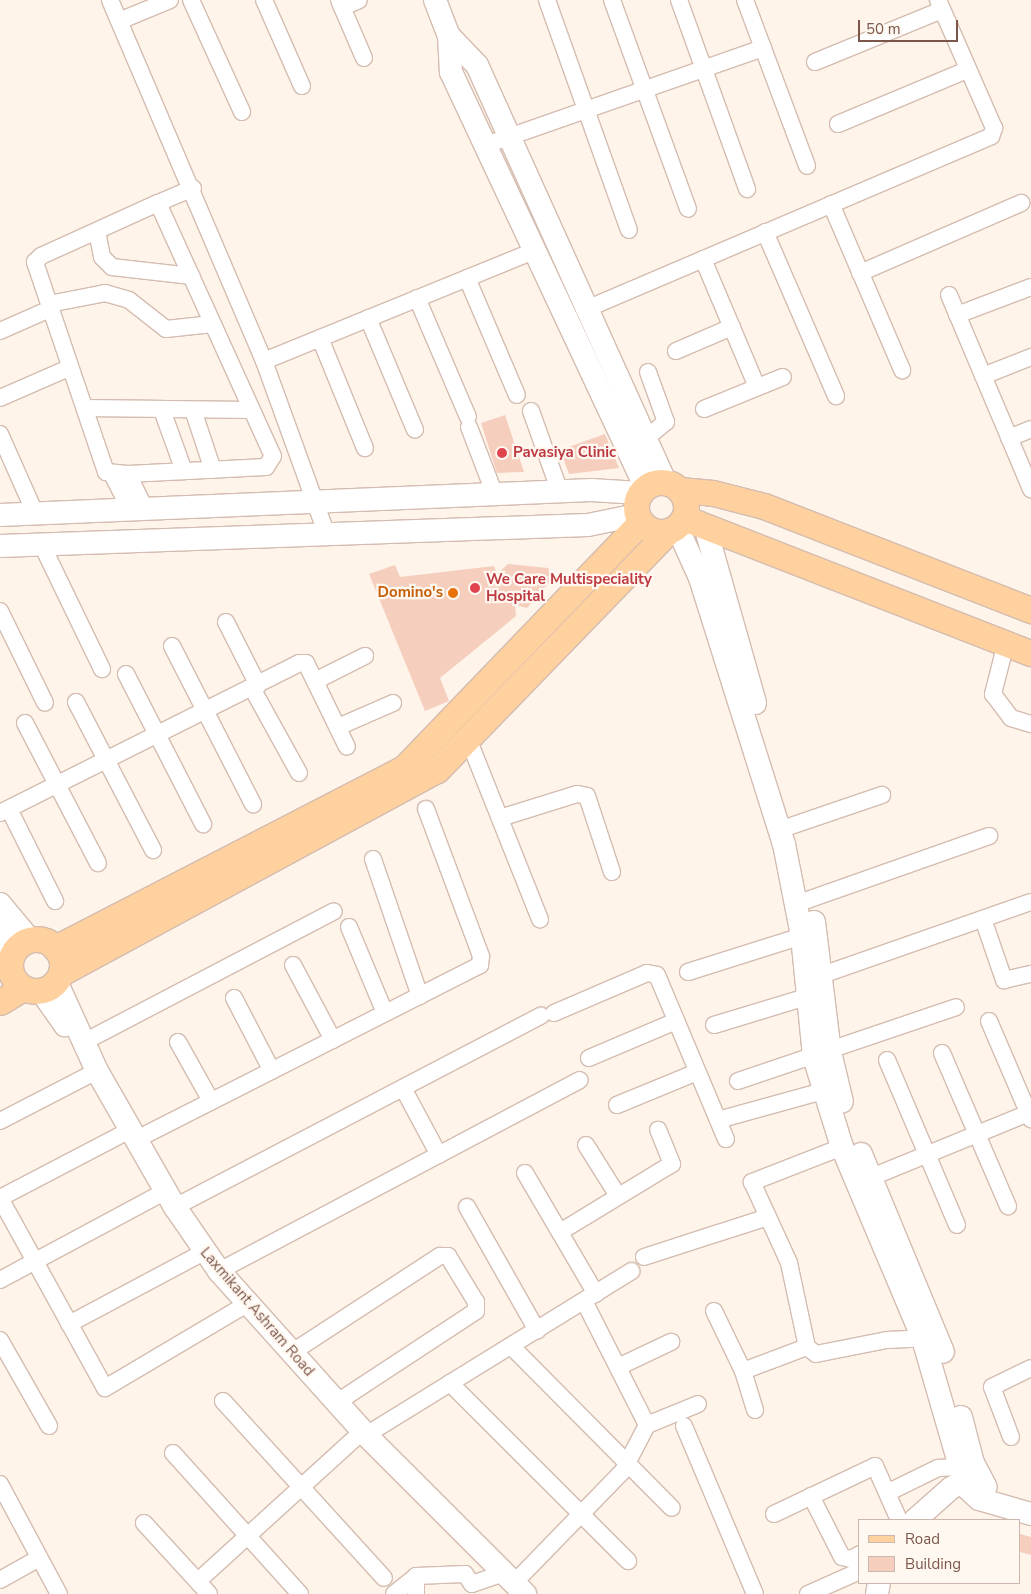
<!DOCTYPE html>
<style>
body{margin:0}
#map{position:relative;width:1031px;height:1594px;overflow:hidden;background:#fef4e9;font-family:"Nunito Sans",sans-serif}
div>[style]{position:absolute}
[style*='--x']{left:calc(var(--x)*1px);top:calc(var(--y)*1px);width:calc(var(--w)*1px);rotate:calc(var(--a)*1deg)}
.building>*{inset:0;background:#f6cebe}
.roads{filter:drop-shadow(1px 0 #d4bcb0) drop-shadow(-1px 0 #d4bcb0) drop-shadow(0 1px #d4bcb0) drop-shadow(0 -1px #d4bcb0)}
.street>*{height:16px;margin:-8px;padding:0 8px;transform-origin:8px;border-radius:8px;background:#fff}
.secondary>*{height:22px;margin:-11px;padding:0 11px;transform-origin:11px;border-radius:11px;background:#fff}
.primary>*{height:25px;margin:-12.5px;padding:0 12.5px;transform-origin:12.5px;border-radius:12.5px;background:#ffd19f}
.primary>.ring{margin:-12.5px;padding:0;box-sizing:content-box;background:none;border:25px solid #ffd19f;border-radius:50%}
.dots>*{width:14px;height:14px;translate:-50% -50%;box-sizing:border-box;border:2px solid #fff8f1;border-radius:50%}
span{translate:-50% -50%;white-space:nowrap;text-align:center;line-height:1.15;-webkit-text-stroke:4.5px #fff8f1;paint-order:stroke}
.health-label{font-size:15px;color:#be3a42;font-weight:700}
.left{translate:0 -50%;text-align:left}
.food-label{font-size:15px;color:#c56008;font-weight:700}
.right{translate:-100% -50%;text-align:right}
.street-label{font-size:15px;color:#7c5649}
.legend{position:absolute;left:858px;top:1519px;width:162px;height:65px;box-sizing:border-box;background:#fff8f1;border:1px solid #cbb7ae;margin:0;padding:6px 9px;list-style:none;font-size:15px;color:#7c5649}
.legend li{display:flex;align-items:center;gap:10px;height:25px}
.legend b{width:25px;border:1px solid #cbb7ae}
.scale{position:absolute;left:858px;top:20px;width:100px;height:22px;box-sizing:border-box;border:2px solid #7c5649;border-top:0;padding-left:6px;font-size:15px;line-height:18px;white-space:nowrap;color:#7c5649;-webkit-text-stroke:4px #fff8f1;paint-order:stroke}
</style>
<div id="map">
<div class="building">
<div style="clip-path:polygon(505px 415px,524px 472px,497px 473px,494px 464px,481px 423px)"></div>
<div style="clip-path:polygon(605px 434px,619px 468px,569px 474px,560px 450px)"></div>
<div style="clip-path:polygon(508px 564px,548px 568px,552px 579px,527px 608px,515px 605px,516px 616px,440px 678px,449px 701px,425px 711px,369px 574px,395px 565px,400px 577px,494px 566px,497px 574px)"></div>
<div style="clip-path:polygon(1020px 1534px,1031px 1537px,1031px 1555px,1020px 1552px)"></div>
</div>
<div class="roads">
<div class="street">
<div style="--x:110;--y:0;--w:392;--a:66.9"></div>
<div style="--x:264;--y:361;--w:185;--a:70.1"></div>
<div style="--x:191;--y:0;--w:123;--a:65.5"></div>
<div style="--x:264;--y:0;--w:94;--a:66.2"></div>
<div style="--x:339;--y:0;--w:63;--a:66.7"></div>
<div style="--x:547;--y:0;--w:244;--a:70.4"></div>
<div style="--x:612;--y:0;--w:222;--a:70"></div>
<div style="--x:679;--y:0;--w:201;--a:70.2"></div>
<div style="--x:745;--y:0;--w:177;--a:69.5"></div>
<div style="--x:342;--y:7;--w:18;--a:-22"></div>
<div style="--x:119;--y:21;--w:55;--a:-22.4"></div>
<div style="--x:815;--y:62;--w:137;--a:-22.3"></div>
<div style="--x:838;--y:124;--w:140;--a:-22.7"></div>
<div style="--x:483;--y:146;--w:297;--a:-19.3"></div>
<div style="--x:158;--y:203;--w:278;--a:65.6"></div>
<div style="--x:273;--y:456;--w:13;--a:122"></div>
<div style="--x:266;--y:467;--w:138;--a:177.1"></div>
<div style="--x:128;--y:474;--w:22;--a:-175"></div>
<div style="--x:106;--y:472;--w:222;--a:-108.7"></div>
<div style="--x:35;--y:262;--w:8;--a:-45"></div>
<div style="--x:41;--y:256;--w:128;--a:-24.4"></div>
<div style="--x:158;--y:203;--w:38;--a:-23"></div>
<div style="--x:831;--y:204;--w:181;--a:66.8"></div>
<div style="--x:97;--y:231;--w:26;--a:79"></div>
<div style="--x:102;--y:257;--w:14;--a:45"></div>
<div style="--x:112;--y:267;--w:80;--a:6.5"></div>
<div style="--x:765;--y:232;--w:179;--a:66.6"></div>
<div style="--x:703;--y:259;--w:139;--a:67.1"></div>
<div style="--x:860;--y:273;--w:176;--a:-23.5"></div>
<div style="--x:467;--y:278;--w:127;--a:66.9"></div>
<div style="--x:949;--y:295;--w:211;--a:67.1"></div>
<div style="--x:417;--y:298;--w:129;--a:66.8"></div>
<div style="--x:49;--y:304;--w:57;--a:-11.1"></div>
<div style="--x:105;--y:293;--w:25;--a:16"></div>
<div style="--x:129;--y:300;--w:47;--a:38.1"></div>
<div style="--x:166;--y:329;--w:47;--a:-6.1"></div>
<div style="--x:584;--y:310;--w:443;--a:-23.1"></div>
<div style="--x:991;--y:136;--w:9;--a:-69"></div>
<div style="--x:994;--y:128;--w:140;--a:-113.6"></div>
<div style="--x:957;--y:315;--w:79;--a:-20.7"></div>
<div style="--x:368;--y:318;--w:121;--a:67.2"></div>
<div style="--x:0;--y:331;--w:47;--a:-23.8"></div>
<div style="--x:320;--y:338;--w:119;--a:67.8"></div>
<div style="--x:676;--y:351;--w:61;--a:-23.2"></div>
<div style="--x:264;--y:361;--w:291;--a:-22.2"></div>
<div style="--x:983;--y:376;--w:52;--a:-21.6"></div>
<div style="--x:0;--y:398;--w:70;--a:-23.6"></div>
<div style="--x:85;--y:408;--w:167;--a:0.7"></div>
<div style="--x:704;--y:409;--w:85;--a:-22.1"></div>
<div style="--x:162;--y:410;--w:65;--a:70.2"></div>
<div style="--x:193;--y:410;--w:63;--a:71.6"></div>
<div style="--x:531;--y:411;--w:86;--a:70.3"></div>
<div style="--x:469;--y:427;--w:73;--a:69.1"></div>
<div style="--x:0;--y:434;--w:86;--a:66.1"></div>
<div style="--x:1009;--y:438;--w:24;--a:-22"></div>
<div style="--x:643;--y:441;--w:30;--a:-40"></div>
<div style="--x:666;--y:422;--w:53;--a:-109.8"></div>
<div style="--x:112;--y:474;--w:39;--a:63"></div>
<div style="--x:128;--y:474;--w:39;--a:64"></div>
<div style="--x:42;--y:545;--w:138;--a:64.2"></div>
<div style="--x:0;--y:611;--w:102;--a:63.9"></div>
<div style="--x:226;--y:622;--w:71;--a:63.1"></div>
<div style="--x:1006;--y:643;--w:53;--a:104.3"></div>
<div style="--x:993;--y:694;--w:30;--a:53"></div>
<div style="--x:1011;--y:718;--w:21;--a:17"></div>
<div style="--x:172;--y:646;--w:178;--a:62.9"></div>
<div style="--x:126;--y:674;--w:169;--a:62.8"></div>
<div style="--x:315;--y:681;--w:56;--a:-26.6"></div>
<div style="--x:252;--y:688;--w:97;--a:61.1"></div>
<div style="--x:76;--y:702;--w:167;--a:62.5"></div>
<div style="--x:25;--y:723;--w:158;--a:62.5"></div>
<div style="--x:338;--y:727;--w:60;--a:-23.6"></div>
<div style="--x:469;--y:741;--w:192;--a:68.3"></div>
<div style="--x:9;--y:809;--w:103;--a:63.4"></div>
<div style="--x:0;--y:813;--w:335;--a:-26.6"></div>
<div style="--x:299;--y:663;--w:7;--a:0"></div>
<div style="--x:306;--y:663;--w:93;--a:64"></div>
<div style="--x:500;--y:818;--w:81;--a:-17.3"></div>
<div style="--x:577;--y:794;--w:10;--a:11"></div>
<div style="--x:587;--y:796;--w:80;--a:71.8"></div>
<div style="--x:779;--y:830;--w:109;--a:-18.8"></div>
<div style="--x:373;--y:859;--w:145;--a:71.1"></div>
<div style="--x:796;--y:904;--w:205;--a:-19.4"></div>
<div style="--x:983;--y:919;--w:65;--a:71"></div>
<div style="--x:1004;--y:980;--w:28;--a:-13"></div>
<div style="--x:349;--y:927;--w:93;--a:67.3"></div>
<div style="--x:293;--y:965;--w:85;--a:61.9"></div>
<div style="--x:688;--y:972;--w:120;--a:-17.5"></div>
<div style="--x:822;--y:975;--w:221;--a:-19.3"></div>
<div style="--x:234;--y:998;--w:82;--a:62.5"></div>
<div style="--x:554;--y:1013;--w:101;--a:-23.3"></div>
<div style="--x:647;--y:973;--w:10;--a:11"></div>
<div style="--x:657;--y:975;--w:178;--a:67.2"></div>
<div style="--x:989;--y:1021;--w:107;--a:66.8"></div>
<div style="--x:714;--y:1025;--w:96;--a:-16.9"></div>
<div style="--x:178;--y:1042;--w:68;--a:60.8"></div>
<div style="--x:82;--y:1043;--w:284;--a:-27.6"></div>
<div style="--x:942;--y:1053;--w:167;--a:66.7"></div>
<div style="--x:589;--y:1058;--w:95;--a:-23"></div>
<div style="--x:887;--y:1060;--w:179;--a:67"></div>
<div style="--x:738;--y:1081;--w:230;--a:-18.7"></div>
<div style="--x:403;--y:1088;--w:76;--a:61.8"></div>
<div style="--x:617;--y:1105;--w:87;--a:-22.4"></div>
<div style="--x:718;--y:1120;--w:109;--a:-15.4"></div>
<div style="--x:0;--y:1121;--w:109;--a:-27.3"></div>
<div style="--x:137;--y:1139;--w:385;--a:-26.9"></div>
<div style="--x:480;--y:965;--w:9;--a:-84"></div>
<div style="--x:481;--y:956;--w:157;--a:-110.5"></div>
<div style="--x:586;--y:1145;--w:60;--a:57.9"></div>
<div style="--x:842;--y:1147;--w:97;--a:158.7"></div>
<div style="--x:752;--y:1182;--w:89;--a:65.4"></div>
<div style="--x:789;--y:1263;--w:86;--a:77.9"></div>
<div style="--x:807;--y:1347;--w:11;--a:38"></div>
<div style="--x:816;--y:1354;--w:72;--a:-11.2"></div>
<div style="--x:887;--y:1340;--w:45;--a:-2.5"></div>
<div style="--x:525;--y:1173;--w:140;--a:59.6"></div>
<div style="--x:862;--y:1181;--w:183;--a:-22.2"></div>
<div style="--x:0;--y:1198;--w:217;--a:61.1"></div>
<div style="--x:105;--y:1388;--w:165;--a:-30.6"></div>
<div style="--x:0;--y:1198;--w:149;--a:-27.6"></div>
<div style="--x:175;--y:1207;--w:413;--a:-27.6"></div>
<div style="--x:467;--y:1207;--w:142;--a:60.4"></div>
<div style="--x:560;--y:1232;--w:131;--a:-31.3"></div>
<div style="--x:672;--y:1164;--w:37;--a:-112"></div>
<div style="--x:644;--y:1257;--w:130;--a:-17.9"></div>
<div style="--x:219;--y:1271;--w:408;--a:-27.9"></div>
<div style="--x:0;--y:1280;--w:188;--a:-28.2"></div>
<div style="--x:714;--y:1311;--w:67;--a:64.2"></div>
<div style="--x:69;--y:1324;--w:153;--a:-28.1"></div>
<div style="--x:0;--y:1340;--w:99;--a:60.3"></div>
<div style="--x:511;--y:1346;--w:228;--a:45.2"></div>
<div style="--x:291;--y:1353;--w:178;--a:-33.1"></div>
<div style="--x:440;--y:1256;--w:8;--a:0"></div>
<div style="--x:448;--y:1256;--w:54;--a:58.7"></div>
<div style="--x:476;--y:1302;--w:9;--a:90"></div>
<div style="--x:476;--y:1311;--w:168;--a:146.7"></div>
<div style="--x:618;--y:1367;--w:59;--a:-25.3"></div>
<div style="--x:450;--y:1383;--w:252;--a:45"></div>
<div style="--x:223;--y:1401;--w:239;--a:47.7"></div>
<div style="--x:755;--y:1410;--w:41;--a:-107.1"></div>
<div style="--x:743;--y:1371;--w:68;--a:-20.6"></div>
<div style="--x:647;--y:1425;--w:55;--a:-22.4"></div>
<div style="--x:684;--y:1426;--w:182;--a:67.1"></div>
<div style="--x:366;--y:1435;--w:312;--a:-31.7"></div>
<div style="--x:1011;--y:1437;--w:53;--a:-110.8"></div>
<div style="--x:992;--y:1387;--w:43;--a:-26"></div>
<div style="--x:173;--y:1453;--w:190;--a:48"></div>
<div style="--x:0;--y:1484;--w:125;--a:61.8"></div>
<div style="--x:889;--y:1492;--w:55;--a:-26.1"></div>
<div style="--x:938;--y:1468;--w:21;--a:-3"></div>
<div style="--x:811;--y:1496;--w:68;--a:63.1"></div>
<div style="--x:842;--y:1557;--w:9;--a:13"></div>
<div style="--x:851;--y:1559;--w:10;--a:-29"></div>
<div style="--x:774;--y:1514;--w:112;--a:-25.4"></div>
<div style="--x:875;--y:1466;--w:59;--a:66"></div>
<div style="--x:144;--y:1523;--w:96;--a:47.5"></div>
<div style="--x:416;--y:1576;--w:18;--a:90"></div>
<div style="--x:0;--y:1580;--w:45;--a:-29.4"></div>
<div style="--x:198;--y:1581;--w:223;--a:-42.3"></div>
<div style="--x:514;--y:1583;--w:156;--a:-45.8"></div>
<div style="--x:623;--y:1471;--w:52;--a:-62.4"></div>
<div style="--x:647;--y:1425;--w:139;--a:-116.9"></div>
<div style="--x:394;--y:1594;--w:28;--a:-39"></div>
<div style="--x:416;--y:1576;--w:49;--a:-2.3"></div>
<div style="--x:465;--y:1574;--w:12;--a:55"></div>
<div style="--x:472;--y:1584;--w:34;--a:-19"></div>
<div style="--x:808;--y:1594;--w:57;--a:-23.9"></div>
</div>
<div class="secondary">
<div style="--x:435;--y:0;--w:39;--a:69"></div>
<div style="--x:449;--y:36;--w:36;--a:87"></div>
<div style="--x:451;--y:72;--w:458;--a:64.9"></div>
<div style="--x:449;--y:36;--w:40;--a:46"></div>
<div style="--x:477;--y:65;--w:457;--a:65.7"></div>
<div style="--x:0;--y:515;--w:592;--a:-2.42"></div>
<div style="--x:591;--y:490;--w:49;--a:3.5"></div>
<div style="--x:705;--y:526;--w:184;--a:74.2"></div>
<div style="--x:677;--y:527;--w:56;--a:65.7"></div>
<div style="--x:700;--y:578;--w:279;--a:72.5"></div>
<div style="--x:784;--y:844;--w:94;--a:78.9"></div>
<div style="--x:802;--y:936;--w:122;--a:84.3"></div>
<div style="--x:814;--y:1057;--w:94;--a:72.7"></div>
<div style="--x:842;--y:1147;--w:208;--a:67.1"></div>
<div style="--x:923;--y:1339;--w:154;--a:73.8"></div>
<div style="--x:966;--y:1487;--w:18;--a:43"></div>
<div style="--x:979;--y:1499;--w:54;--a:16.1"></div>
<div style="--x:0;--y:546;--w:588;--a:-2.05"></div>
<div style="--x:588;--y:525;--w:50;--a:-11.5"></div>
<div style="--x:0;--y:904;--w:47;--a:50.2"></div>
<div style="--x:0;--y:911;--w:47;--a:76.6"></div>
<div style="--x:814;--y:922;--w:131;--a:83"></div>
<div style="--x:830;--y:1052;--w:51;--a:76.5"></div>
<div style="--x:56;--y:981;--w:99;--a:65.5"></div>
<div style="--x:97;--y:1071;--w:157;--a:60.2"></div>
<div style="--x:175;--y:1207;--w:78;--a:55.5"></div>
<div style="--x:219;--y:1271;--w:220;--a:48.1"></div>
<div style="--x:366;--y:1435;--w:225;--a:45"></div>
<div style="--x:41;--y:991;--w:42;--a:54.8"></div>
<div style="--x:861;--y:1154;--w:214;--a:67.5"></div>
<div style="--x:961;--y:1417;--w:48;--a:75.4"></div>
<div style="--x:973;--y:1463;--w:27;--a:62"></div>
<div style="--x:915;--y:1520;--w:48;--a:-41.6"></div>
<div style="--x:951;--y:1488;--w:29;--a:-29"></div>
<div style="--x:877;--y:1594;--w:11;--a:-80"></div>
</div>
<div class="primary">
<div class="ring" style="left:636px;top:482px;width:25px;height:25px"></div>
<div style="--x:680;--y:490;--w:33;--a:5"></div>
<div style="--x:713;--y:493;--w:53;--a:14.3"></div>
<div style="--x:764;--y:506;--w:287;--a:21.3"></div>
<div style="--x:684;--y:518;--w:372;--a:21.3"></div>
<div class="ring" style="left:10px;top:939px;width:27px;height:27px"></div>
<div style="--x:55;--y:948;--w:394;--a:-27.3"></div>
<div style="--x:405;--y:767;--w:340;--a:-46.1"></div>
<div style="--x:61;--y:973;--w:427;--a:-28.4"></div>
<div style="--x:437;--y:770;--w:333;--a:-45.9"></div>
<div style="--x:0;--y:1002;--w:27;--a:-31"></div>
</div>
</div>
<div class="dots">
<div style="left:502px;top:453px;background:#e0444e"></div>
<div style="left:475px;top:588px;background:#e0444e"></div>
<div style="left:453px;top:593px;background:#e8710a"></div>
</div>
<div class="health-label">
<span class="left" style="left:513px;top:453px">Pavasiya Clinic</span>
<span class="left" style="left:486px;top:588px">We Care Multispeciality<br>Hospital</span>
</div>
<div class="food-label">
<span class="right" style="left:443px;top:593px">Domino's</span>
</div>
<div class="street-label">
<span style="left:257px;top:1312px;rotate:49deg">Laxmikant Ashram Road</span>
</div>
<ul class="legend">
<li><b style="height:6px;background:#ffd19f"></b>Road</li>
<li><b style="height:14px;background:#f6cebe"></b>Building</li>
</ul>
<div class="scale">50 m</div>
</div>
